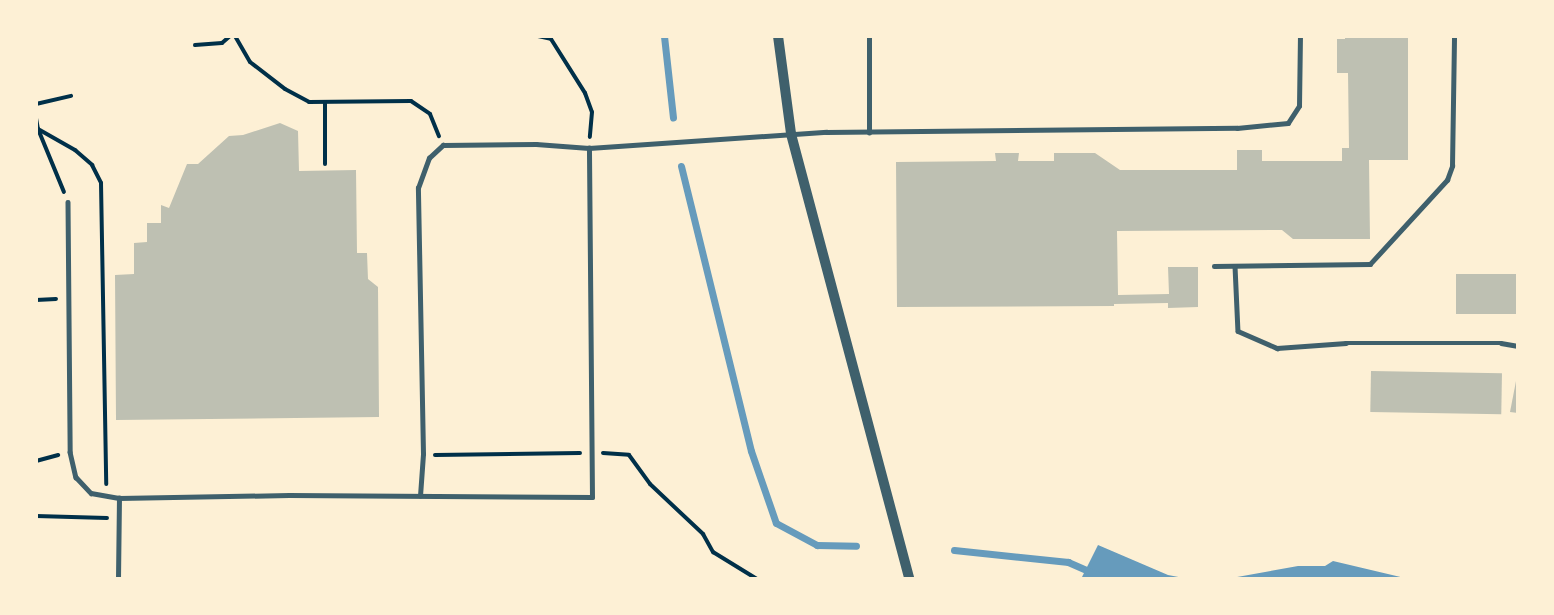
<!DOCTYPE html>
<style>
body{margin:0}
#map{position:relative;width:1554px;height:615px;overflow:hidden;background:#fdf0d5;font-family:"Noto Sans",sans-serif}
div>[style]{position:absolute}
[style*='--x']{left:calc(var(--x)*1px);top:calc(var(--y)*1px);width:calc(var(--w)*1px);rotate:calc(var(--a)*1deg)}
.water>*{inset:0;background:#669bbc}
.stream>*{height:7px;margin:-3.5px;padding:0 3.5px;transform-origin:3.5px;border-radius:3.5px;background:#669bbc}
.building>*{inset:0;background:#bec0b2;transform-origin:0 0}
.path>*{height:4px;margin:-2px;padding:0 2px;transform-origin:2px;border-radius:2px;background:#003049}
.service>*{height:4.5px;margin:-2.25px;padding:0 2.25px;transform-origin:2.25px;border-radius:2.25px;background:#3f606c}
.tertiary>*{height:10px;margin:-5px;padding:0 5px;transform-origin:5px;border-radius:5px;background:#3f606c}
span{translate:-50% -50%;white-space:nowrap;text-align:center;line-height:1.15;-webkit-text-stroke:6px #fdf0d5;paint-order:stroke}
.frame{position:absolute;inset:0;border:38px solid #fdf0d5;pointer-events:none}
</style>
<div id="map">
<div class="water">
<div style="clip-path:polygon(1098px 545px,1168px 575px,1189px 579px,1081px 579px)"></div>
<div style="clip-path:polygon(1333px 561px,1409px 579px,1226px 579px,1298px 566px,1325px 566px)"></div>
</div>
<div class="stream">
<div style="--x:664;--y:36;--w:82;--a:83.7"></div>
<div style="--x:681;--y:166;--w:293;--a:76.2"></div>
<div style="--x:751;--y:451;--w:76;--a:70.9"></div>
<div style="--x:776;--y:523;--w:47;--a:28.2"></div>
<div style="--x:817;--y:545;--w:39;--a:1"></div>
<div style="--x:954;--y:550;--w:115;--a:6"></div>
<div style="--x:1068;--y:562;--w:43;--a:23.6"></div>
</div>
<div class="building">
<div style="clip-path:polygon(1345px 36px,1408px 36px,1408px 160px,1369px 160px,1370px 239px,1293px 239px,1282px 230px,1117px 231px,1118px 295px,1169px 294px,1168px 267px,1198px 267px,1198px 307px,1168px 308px,1168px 303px,1114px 304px,1114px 306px,897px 307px,896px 162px,996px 161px,995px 153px,1019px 153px,1018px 161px,1054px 161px,1054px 153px,1095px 153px,1120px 170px,1237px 170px,1237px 150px,1262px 150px,1262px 161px,1342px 161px,1342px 148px,1349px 148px,1348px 73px,1337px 73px,1337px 39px,1345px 39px)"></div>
<div style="clip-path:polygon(280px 123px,298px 131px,299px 171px,356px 170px,357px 253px,367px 253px,368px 279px,378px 287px,379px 417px,116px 420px,115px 275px,134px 274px,134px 243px,147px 242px,147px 223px,161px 223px,161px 205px,169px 208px,187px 164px,198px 164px,229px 136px,243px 135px)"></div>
<div style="left:1456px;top:274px;width:62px;height:40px"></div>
<div style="left:1371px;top:371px;width:131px;height:41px;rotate:1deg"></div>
<div style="clip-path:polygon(1517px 376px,1518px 376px,1518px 413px,1510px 412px)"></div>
</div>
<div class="path">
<div style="--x:235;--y:36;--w:30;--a:60"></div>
<div style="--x:250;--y:62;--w:44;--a:37.6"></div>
<div style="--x:285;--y:89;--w:27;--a:28"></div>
<div style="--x:309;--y:102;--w:102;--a:-0.6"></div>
<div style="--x:411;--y:101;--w:23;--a:34"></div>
<div style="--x:430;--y:114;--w:24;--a:68"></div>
<div style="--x:538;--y:36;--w:13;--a:13"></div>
<div style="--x:551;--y:39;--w:64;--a:57.8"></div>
<div style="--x:585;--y:93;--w:20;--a:70"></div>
<div style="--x:592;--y:112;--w:25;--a:95"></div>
<div style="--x:195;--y:45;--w:27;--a:-4"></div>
<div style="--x:222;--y:43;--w:11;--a:-41"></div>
<div style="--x:36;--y:104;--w:36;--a:-13"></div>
<div style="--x:36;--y:118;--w:11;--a:80"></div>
<div style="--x:38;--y:129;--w:68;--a:67.6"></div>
<div style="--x:38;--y:129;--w:43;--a:29.6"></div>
<div style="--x:75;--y:150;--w:23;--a:41"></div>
<div style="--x:92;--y:165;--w:20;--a:63"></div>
<div style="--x:101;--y:183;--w:301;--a:89"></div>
<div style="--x:325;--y:164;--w:62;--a:-90"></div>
<div style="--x:36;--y:300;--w:20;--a:-3"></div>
<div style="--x:603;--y:453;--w:26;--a:4"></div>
<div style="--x:629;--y:455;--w:36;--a:54"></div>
<div style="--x:650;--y:484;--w:73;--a:43.3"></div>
<div style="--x:703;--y:534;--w:21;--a:61"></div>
<div style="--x:713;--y:552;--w:52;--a:31.5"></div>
<div style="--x:435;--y:455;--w:145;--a:-0.8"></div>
<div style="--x:36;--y:461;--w:23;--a:-15"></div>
<div style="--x:36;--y:516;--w:71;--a:1.6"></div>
</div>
<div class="service">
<div style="--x:869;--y:133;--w:97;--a:-90"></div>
<div style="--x:68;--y:202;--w:250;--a:89.5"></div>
<div style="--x:70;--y:452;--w:26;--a:77"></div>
<div style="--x:76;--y:477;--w:22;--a:47"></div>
<div style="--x:91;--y:493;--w:28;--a:10"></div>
<div style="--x:119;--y:498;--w:170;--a:-1"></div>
<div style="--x:289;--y:495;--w:303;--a:0.4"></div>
<div style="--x:592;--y:497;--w:349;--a:-90.5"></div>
<div style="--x:1214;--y:266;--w:156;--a:-0.7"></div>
<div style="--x:1370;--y:264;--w:114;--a:-47.5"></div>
<div style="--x:1447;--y:180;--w:15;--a:-70"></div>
<div style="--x:1452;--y:166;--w:130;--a:-89.1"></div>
<div style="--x:1235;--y:266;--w:65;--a:87.4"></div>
<div style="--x:1238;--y:331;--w:43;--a:23.6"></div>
<div style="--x:1277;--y:348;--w:69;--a:-4.1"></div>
<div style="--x:1346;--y:343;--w:155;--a:0"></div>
<div style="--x:1501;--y:343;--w:17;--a:10"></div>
<div style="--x:420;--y:496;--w:42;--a:-85.9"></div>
<div style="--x:423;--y:454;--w:266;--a:-91.1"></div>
<div style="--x:418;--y:188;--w:32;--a:-70"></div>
<div style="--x:429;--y:158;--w:19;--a:-43"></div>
<div style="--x:443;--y:145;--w:93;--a:-0.6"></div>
<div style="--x:536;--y:144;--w:53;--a:4.3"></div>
<div style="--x:589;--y:148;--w:238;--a:-3.9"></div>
<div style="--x:826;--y:132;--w:411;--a:-0.6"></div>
<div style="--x:1237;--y:128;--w:51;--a:-5.6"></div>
<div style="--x:1288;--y:123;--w:20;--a:-57"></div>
<div style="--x:1299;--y:106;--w:70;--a:-89.2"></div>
<div style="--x:118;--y:579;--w:81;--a:-89.3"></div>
</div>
<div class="tertiary">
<div style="--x:778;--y:36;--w:99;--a:82.4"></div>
<div style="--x:791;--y:134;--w:460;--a:75.1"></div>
</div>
<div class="frame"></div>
</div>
